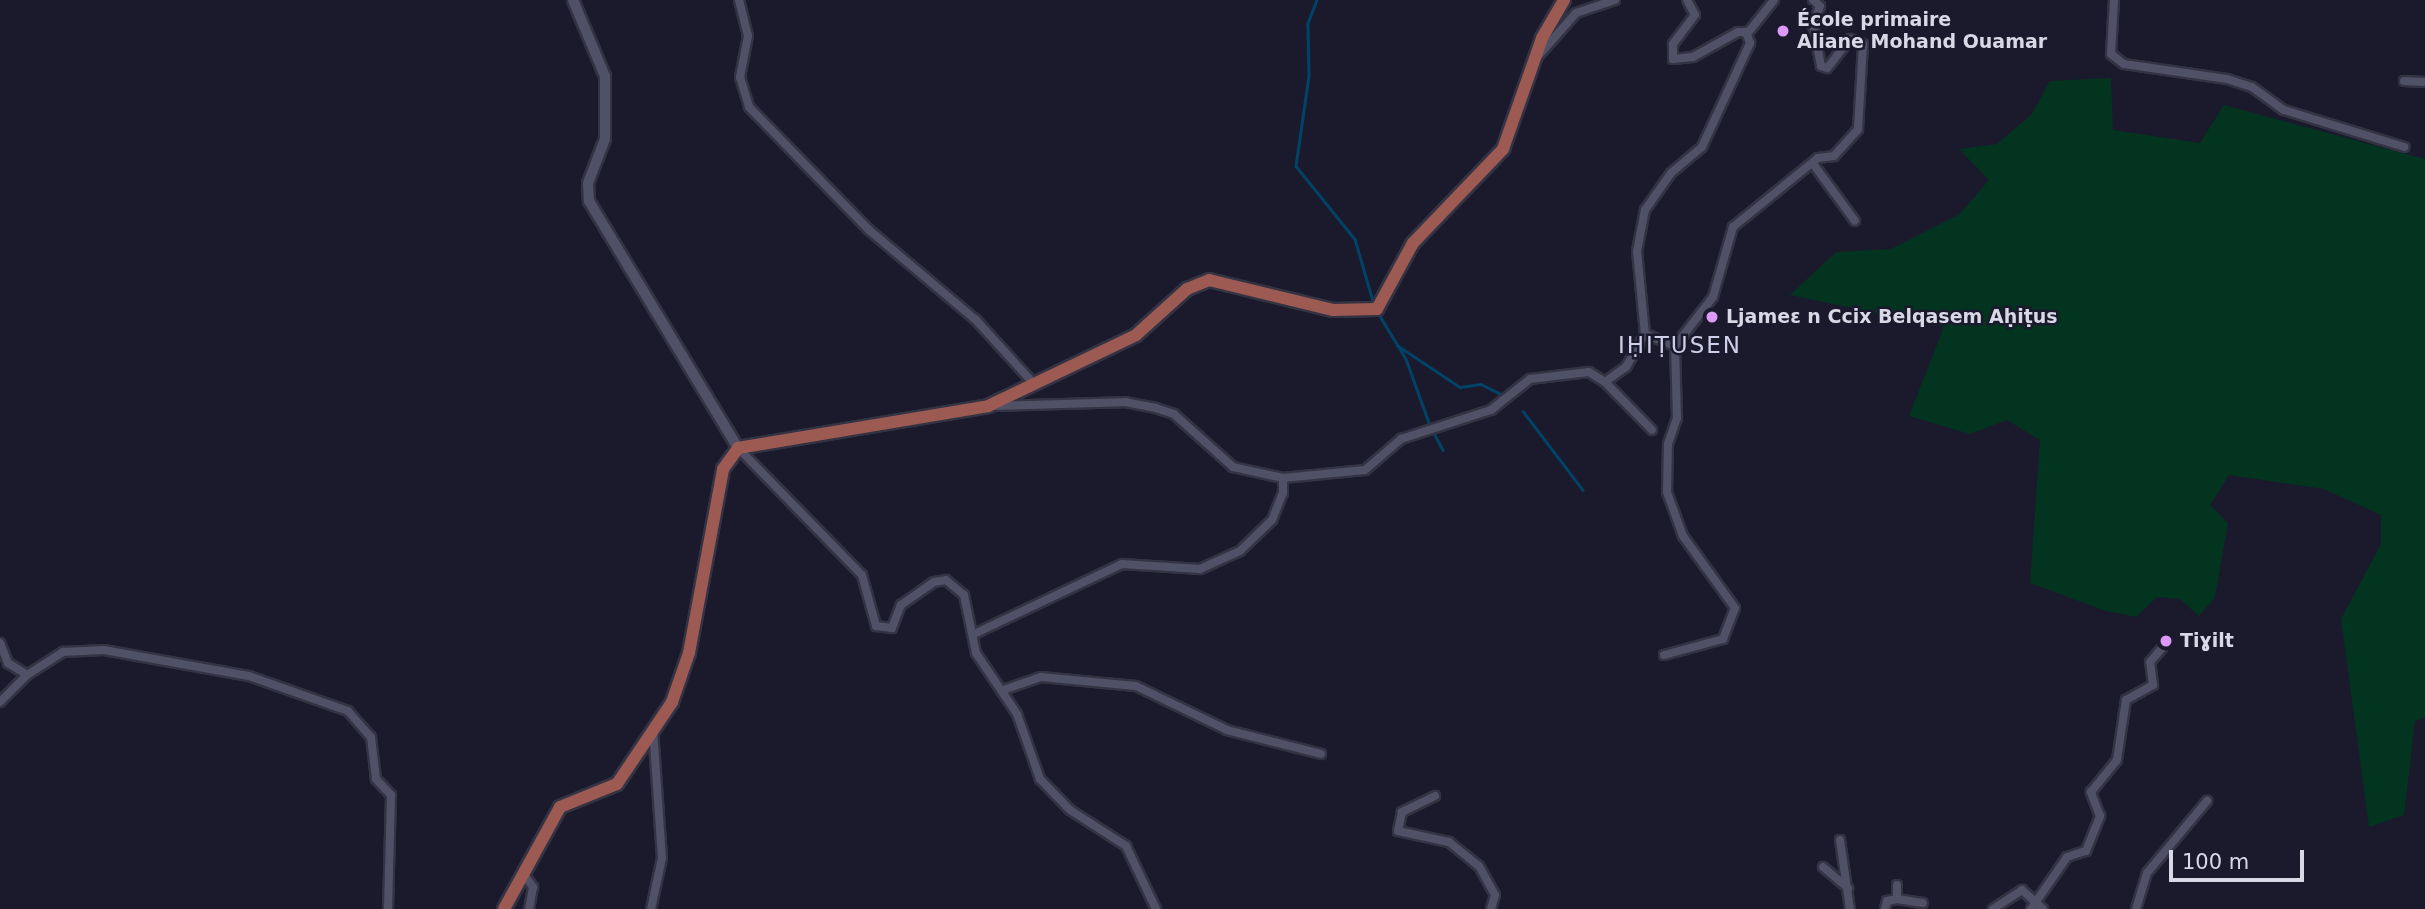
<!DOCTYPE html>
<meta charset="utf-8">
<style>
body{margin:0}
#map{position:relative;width:2425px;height:909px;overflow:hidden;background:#1b1a2d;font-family:"DejaVu Sans",sans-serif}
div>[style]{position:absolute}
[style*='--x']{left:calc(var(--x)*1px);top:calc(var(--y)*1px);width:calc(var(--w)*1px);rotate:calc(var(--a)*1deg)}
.green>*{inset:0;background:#023420}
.stream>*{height:2.5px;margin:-1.25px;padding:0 1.25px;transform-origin:1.25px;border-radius:1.25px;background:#004366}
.roads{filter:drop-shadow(2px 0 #343343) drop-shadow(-2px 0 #343343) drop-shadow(0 2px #343343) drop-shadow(0 -2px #343343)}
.minor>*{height:8px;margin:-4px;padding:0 4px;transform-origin:4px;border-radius:4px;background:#505067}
.tertiary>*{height:10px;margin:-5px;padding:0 5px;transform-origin:5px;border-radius:5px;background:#505067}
.primary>*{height:12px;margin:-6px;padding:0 6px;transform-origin:6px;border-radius:6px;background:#9c5a52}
.dots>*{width:19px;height:19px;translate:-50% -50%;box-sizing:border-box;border:4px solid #1b1a2d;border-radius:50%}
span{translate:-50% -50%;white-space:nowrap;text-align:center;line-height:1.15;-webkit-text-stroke:5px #1b1a2d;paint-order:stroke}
.poi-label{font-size:19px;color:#d8d8e6;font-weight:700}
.left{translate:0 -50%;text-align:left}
.quarter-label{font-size:23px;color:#cfcfea;letter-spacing:2px}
.scale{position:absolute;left:2169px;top:850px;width:135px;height:32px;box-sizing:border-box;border:4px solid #d8d8e6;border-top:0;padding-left:9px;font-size:21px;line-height:24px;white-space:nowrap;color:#d8d8e6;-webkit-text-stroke:5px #1b1a2d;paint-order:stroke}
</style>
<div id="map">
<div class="green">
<div style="clip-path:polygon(2111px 78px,2113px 130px,2200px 143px,2224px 105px,2425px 159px,2425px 717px,2415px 721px,2404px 815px,2369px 827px,2341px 619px,2381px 544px,2381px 515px,2324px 489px,2229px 475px,2210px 505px,2228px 523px,2215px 597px,2199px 616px,2180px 599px,2157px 597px,2136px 617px,2106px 611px,2030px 583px,2040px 440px,2007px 420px,1970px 434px,1909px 416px,1944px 327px,1790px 295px,1836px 252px,1891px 249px,1960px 214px,1989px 180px,1959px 149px,1997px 144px,2032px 114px,2050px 81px)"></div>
</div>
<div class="stream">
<div style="--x:1317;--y:0;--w:26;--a:111"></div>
<div style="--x:1308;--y:24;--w:52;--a:88.9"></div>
<div style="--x:1309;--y:76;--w:91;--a:98.2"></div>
<div style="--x:1296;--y:166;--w:94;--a:51.1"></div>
<div style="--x:1355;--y:239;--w:65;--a:73.8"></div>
<div style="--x:1380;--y:316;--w:50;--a:58.8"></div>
<div style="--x:1406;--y:359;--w:73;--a:70.1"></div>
<div style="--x:1397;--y:345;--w:76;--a:33.7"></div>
<div style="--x:1460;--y:387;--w:21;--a:-8"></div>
<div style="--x:1481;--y:384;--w:28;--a:27"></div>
<div style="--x:1523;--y:411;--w:99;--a:52.8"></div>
<div style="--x:1435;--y:435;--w:17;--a:62"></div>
</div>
<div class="roads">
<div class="minor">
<div style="--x:739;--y:0;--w:37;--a:76"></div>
<div style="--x:748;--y:36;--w:42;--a:101"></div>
<div style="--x:740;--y:77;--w:31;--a:73"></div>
<div style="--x:749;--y:107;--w:172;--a:45.7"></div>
<div style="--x:869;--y:230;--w:140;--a:40.1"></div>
<div style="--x:976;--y:320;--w:88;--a:47.8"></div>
<div style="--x:2114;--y:0;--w:54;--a:93.2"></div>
<div style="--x:2111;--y:54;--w:16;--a:38"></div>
<div style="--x:2124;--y:64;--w:104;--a:8.3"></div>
<div style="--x:2227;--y:79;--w:26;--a:18"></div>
<div style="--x:2252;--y:87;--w:39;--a:36"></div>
<div style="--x:2284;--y:110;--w:126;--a:17.1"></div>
<div style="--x:1747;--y:34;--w:43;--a:-51.5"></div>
<div style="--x:1539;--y:55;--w:56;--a:-48.6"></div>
<div style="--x:1576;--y:13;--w:41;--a:-18.4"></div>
<div style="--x:2404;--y:81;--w:21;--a:3"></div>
<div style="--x:1814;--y:165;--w:69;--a:53.8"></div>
<div style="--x:1675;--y:346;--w:62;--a:-52.2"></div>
<div style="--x:1713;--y:297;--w:73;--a:-74.1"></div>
<div style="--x:1733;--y:227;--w:109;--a:-39.1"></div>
<div style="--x:1818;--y:158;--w:16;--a:-7"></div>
<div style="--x:1834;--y:156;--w:36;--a:-48"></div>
<div style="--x:1858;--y:129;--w:85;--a:-86.6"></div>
<div style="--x:1863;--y:44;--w:14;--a:-159"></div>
<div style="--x:1850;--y:39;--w:37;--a:128"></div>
<div style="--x:1827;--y:68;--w:6;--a:-162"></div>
<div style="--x:1821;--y:66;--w:42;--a:-101"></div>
<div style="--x:1813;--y:25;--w:20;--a:-70"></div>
<div style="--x:1820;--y:6;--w:9;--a:-139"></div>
<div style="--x:1605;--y:382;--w:67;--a:45.6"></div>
<div style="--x:738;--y:448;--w:177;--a:45.7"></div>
<div style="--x:862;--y:575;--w:53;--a:74.6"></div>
<div style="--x:876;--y:626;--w:16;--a:7"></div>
<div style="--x:892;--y:628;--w:25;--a:-69"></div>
<div style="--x:901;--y:605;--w:40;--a:-34.9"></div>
<div style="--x:934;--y:582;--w:12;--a:-9"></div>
<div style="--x:946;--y:580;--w:23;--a:40"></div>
<div style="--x:964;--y:595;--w:59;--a:78.3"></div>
<div style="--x:976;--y:653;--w:73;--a:56.1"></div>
<div style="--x:1017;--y:714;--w:69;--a:70.5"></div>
<div style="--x:1040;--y:779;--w:43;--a:45.9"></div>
<div style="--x:1070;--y:810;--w:67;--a:32.7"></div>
<div style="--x:1126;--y:846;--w:70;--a:64.5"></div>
<div style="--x:1283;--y:478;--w:82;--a:-5.6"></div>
<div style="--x:1365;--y:470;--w:48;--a:-40.7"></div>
<div style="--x:1401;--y:439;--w:95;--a:-17.9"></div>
<div style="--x:1491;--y:410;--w:50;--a:-38.5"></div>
<div style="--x:1530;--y:379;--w:59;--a:-6.8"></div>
<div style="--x:1589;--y:372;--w:19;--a:32"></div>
<div style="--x:1605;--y:382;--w:26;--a:-36"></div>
<div style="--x:1626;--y:367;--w:38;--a:-60"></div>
<div style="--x:974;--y:634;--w:164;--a:-25.3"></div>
<div style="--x:1122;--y:564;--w:78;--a:3.7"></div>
<div style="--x:1200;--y:569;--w:44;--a:-24.2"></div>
<div style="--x:1240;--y:551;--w:45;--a:-44.1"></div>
<div style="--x:1272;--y:520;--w:29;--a:-68"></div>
<div style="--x:1283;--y:493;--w:15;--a:-90"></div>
<div style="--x:1283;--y:478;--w:51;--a:-167.6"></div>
<div style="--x:1233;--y:467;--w:79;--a:-138.1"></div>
<div style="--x:1174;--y:414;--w:19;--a:-162"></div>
<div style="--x:1156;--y:408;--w:31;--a:-169"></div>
<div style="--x:1126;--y:402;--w:136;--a:178.3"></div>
<div style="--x:0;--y:643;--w:22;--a:68"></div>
<div style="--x:8;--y:663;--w:22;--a:32"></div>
<div style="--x:27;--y:675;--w:43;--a:-32.6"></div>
<div style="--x:63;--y:652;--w:41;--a:-2.8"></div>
<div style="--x:104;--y:650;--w:147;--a:10.2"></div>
<div style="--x:249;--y:676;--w:105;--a:19.5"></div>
<div style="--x:348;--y:711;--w:35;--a:49"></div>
<div style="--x:371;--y:737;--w:42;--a:83.2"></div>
<div style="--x:376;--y:779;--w:22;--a:47"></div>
<div style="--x:391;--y:795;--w:114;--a:91.5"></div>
<div style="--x:1664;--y:655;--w:61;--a:-15.2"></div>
<div style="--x:1723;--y:639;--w:33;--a:-69"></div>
<div style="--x:1735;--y:608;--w:89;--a:-125.8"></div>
<div style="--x:1683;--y:536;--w:47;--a:-110"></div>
<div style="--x:1667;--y:492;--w:48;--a:-88.8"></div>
<div style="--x:1668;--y:444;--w:28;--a:-71"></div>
<div style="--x:1677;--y:418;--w:72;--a:-91.6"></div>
<div style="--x:1675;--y:346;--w:32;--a:-158"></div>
<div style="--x:1645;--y:334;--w:83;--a:-95.5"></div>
<div style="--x:1637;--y:251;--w:42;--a:-79"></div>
<div style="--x:1645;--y:210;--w:45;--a:-54.9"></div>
<div style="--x:1671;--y:173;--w:40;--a:-40"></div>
<div style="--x:1702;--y:147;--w:115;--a:-65.2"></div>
<div style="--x:1750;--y:43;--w:12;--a:-110"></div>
<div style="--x:1746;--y:32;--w:8;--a:180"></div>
<div style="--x:1738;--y:32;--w:51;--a:150.9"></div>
<div style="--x:1693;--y:57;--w:20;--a:174"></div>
<div style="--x:1673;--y:59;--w:15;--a:-90"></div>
<div style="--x:1673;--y:44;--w:36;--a:-53"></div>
<div style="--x:1695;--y:15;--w:17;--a:-118"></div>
<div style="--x:1003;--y:690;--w:40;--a:-18.9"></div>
<div style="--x:1041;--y:677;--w:95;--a:5.4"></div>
<div style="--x:1136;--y:686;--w:101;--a:25.8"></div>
<div style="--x:1227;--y:730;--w:97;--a:14.3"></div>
<div style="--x:0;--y:702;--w:38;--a:-45"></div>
<div style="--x:1435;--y:796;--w:37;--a:154"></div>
<div style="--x:1402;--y:812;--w:19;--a:102"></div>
<div style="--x:1398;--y:831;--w:52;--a:12.2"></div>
<div style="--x:1449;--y:842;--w:38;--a:39"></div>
<div style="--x:1479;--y:866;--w:33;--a:61"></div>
<div style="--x:1495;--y:895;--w:15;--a:106"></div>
<div style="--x:1840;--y:840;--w:70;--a:81.8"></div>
<div style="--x:1823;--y:867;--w:33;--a:40"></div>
<div style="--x:525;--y:876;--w:14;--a:54"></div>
<div style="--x:533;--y:887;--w:22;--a:100"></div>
<div style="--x:1897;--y:899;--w:26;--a:9"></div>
<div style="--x:651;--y:909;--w:52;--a:-77.8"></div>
<div style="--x:662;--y:858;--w:129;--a:-94"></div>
<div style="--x:1885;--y:909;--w:8;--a:-76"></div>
<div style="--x:1887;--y:901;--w:10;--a:-11"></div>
<div style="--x:1897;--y:899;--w:14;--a:-90"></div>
<div style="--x:1993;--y:909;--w:35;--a:-33"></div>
<div style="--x:2022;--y:890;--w:28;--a:42"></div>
<div style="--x:2031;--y:909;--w:63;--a:-55.3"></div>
<div style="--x:2067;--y:857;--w:20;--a:-18"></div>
<div style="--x:2086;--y:851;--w:38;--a:-68"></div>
<div style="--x:2100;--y:816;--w:26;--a:-111"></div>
<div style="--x:2091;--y:792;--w:41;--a:-50.9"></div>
<div style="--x:2117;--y:760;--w:61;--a:-81.5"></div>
<div style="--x:2126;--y:700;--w:31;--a:-29"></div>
<div style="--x:2153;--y:685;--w:23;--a:-97"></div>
<div style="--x:2150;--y:662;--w:18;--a:-49"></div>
<div style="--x:2136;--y:909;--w:38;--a:-73"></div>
<div style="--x:2147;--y:873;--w:94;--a:-50.2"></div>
</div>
<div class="tertiary">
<div style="--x:573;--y:0;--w:82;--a:67.2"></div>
<div style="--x:605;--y:76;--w:63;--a:90"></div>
<div style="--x:605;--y:139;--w:47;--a:111.1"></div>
<div style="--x:588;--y:183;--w:18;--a:87"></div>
<div style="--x:589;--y:201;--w:288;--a:58.9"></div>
</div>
<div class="primary">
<div style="--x:504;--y:909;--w:116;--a:-61.2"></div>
<div style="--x:560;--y:807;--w:61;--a:-22"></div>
<div style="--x:617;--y:784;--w:99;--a:-56.1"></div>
<div style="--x:672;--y:702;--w:52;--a:-70.9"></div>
<div style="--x:689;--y:653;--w:187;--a:-79.5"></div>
<div style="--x:723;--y:469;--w:26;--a:-54"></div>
<div style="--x:738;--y:448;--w:254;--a:-9.5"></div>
<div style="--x:988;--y:406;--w:164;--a:-25.6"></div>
<div style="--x:1136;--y:335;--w:69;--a:-42"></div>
<div style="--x:1187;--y:289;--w:24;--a:-22"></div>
<div style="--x:1209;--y:280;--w:128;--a:13.6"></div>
<div style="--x:1333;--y:310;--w:44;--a:-1.3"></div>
<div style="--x:1377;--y:309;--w:75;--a:-61.4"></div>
<div style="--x:1413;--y:243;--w:130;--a:-46.2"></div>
<div style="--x:1503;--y:149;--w:118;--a:-70.6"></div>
<div style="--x:1542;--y:38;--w:44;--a:-59.9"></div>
</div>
</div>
<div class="dots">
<div style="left:1783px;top:31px;background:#da9af6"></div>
<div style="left:1712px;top:317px;background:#da9af6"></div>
<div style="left:2166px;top:641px;background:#da9af6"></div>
</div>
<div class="poi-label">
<span class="left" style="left:1797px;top:31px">École primaire<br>Aliane Mohand Ouamar</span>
<span class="left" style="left:1726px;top:317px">Ljameɛ n Ccix Belqasem Aḥiṭus</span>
<span class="left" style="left:2180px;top:641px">Tiɣilt</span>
</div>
<div class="quarter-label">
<span style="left:1680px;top:345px">IḤIṬUSEN</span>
</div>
<div class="scale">100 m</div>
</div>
